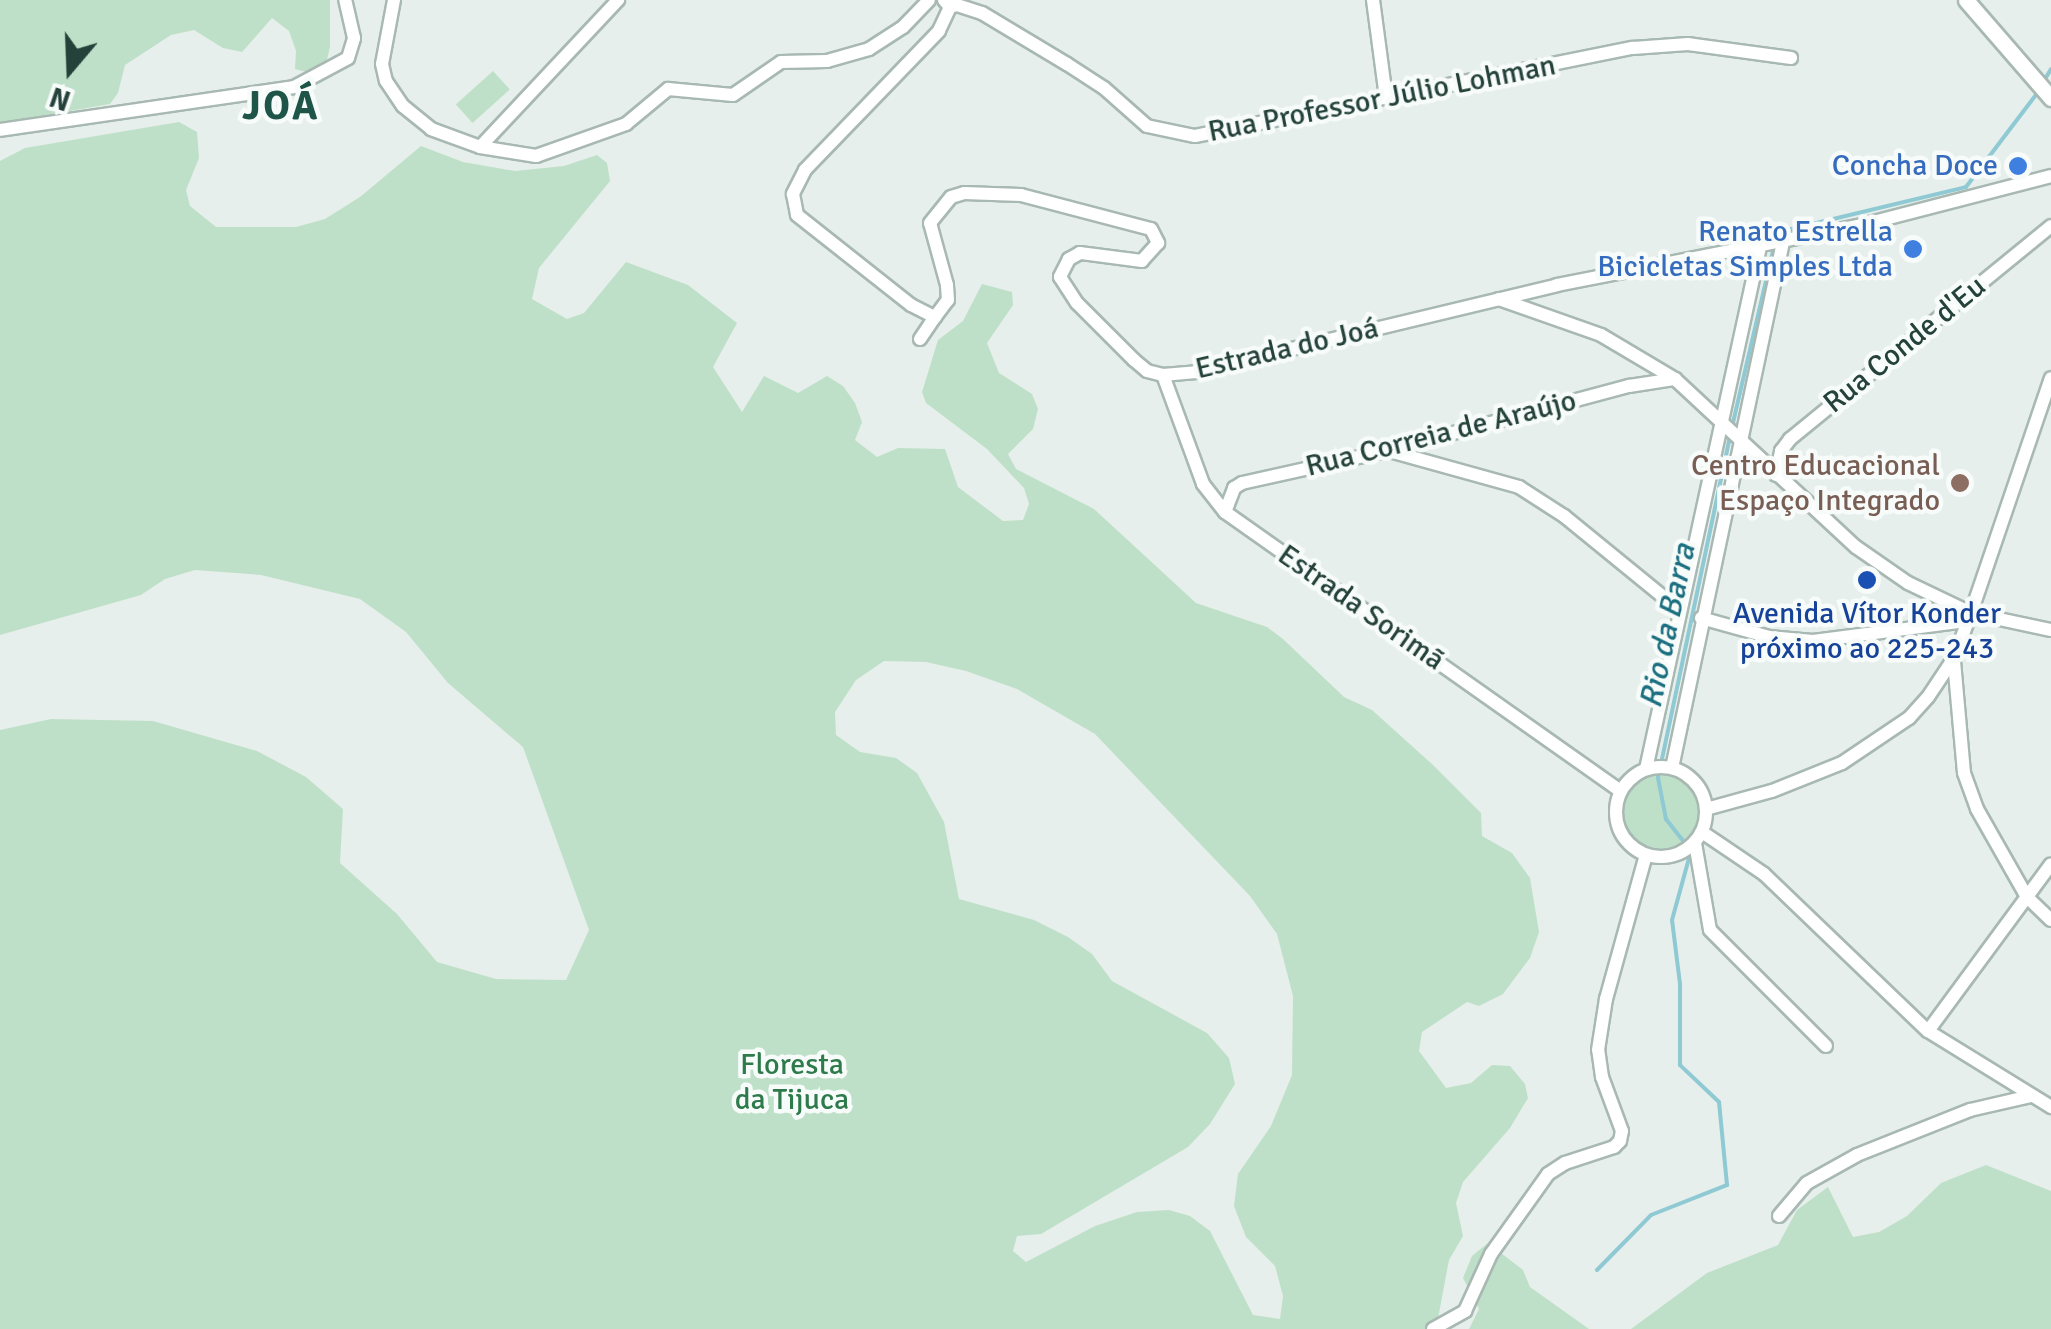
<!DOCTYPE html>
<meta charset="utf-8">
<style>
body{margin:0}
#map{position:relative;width:2051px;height:1329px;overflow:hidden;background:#e6efeb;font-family:Signika,sans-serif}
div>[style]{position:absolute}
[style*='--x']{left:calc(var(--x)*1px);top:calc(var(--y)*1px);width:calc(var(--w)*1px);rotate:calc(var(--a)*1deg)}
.green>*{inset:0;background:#bfe0c8;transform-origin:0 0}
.round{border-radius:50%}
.stream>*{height:4px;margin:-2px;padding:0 2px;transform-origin:2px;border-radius:2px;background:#8ec9d4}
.roads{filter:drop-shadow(2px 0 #a8b8b2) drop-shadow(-2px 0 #a8b8b2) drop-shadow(0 2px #a8b8b2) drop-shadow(0 -2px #a8b8b2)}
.minor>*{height:12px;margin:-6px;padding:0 6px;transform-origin:6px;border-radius:6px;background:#fff}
.minor>.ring{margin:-6px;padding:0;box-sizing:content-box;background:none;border:12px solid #fff;border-radius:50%}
.tertiary>*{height:15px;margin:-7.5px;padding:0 7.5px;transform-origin:7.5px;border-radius:7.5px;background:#fff}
.dots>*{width:28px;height:28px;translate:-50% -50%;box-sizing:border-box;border:5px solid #f7fbf9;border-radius:50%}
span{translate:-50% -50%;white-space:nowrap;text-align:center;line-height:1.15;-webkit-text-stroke:9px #f7fbf9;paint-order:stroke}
.street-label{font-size:30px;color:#24423a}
.shop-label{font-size:30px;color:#366cbe}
.right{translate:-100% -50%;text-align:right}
.education-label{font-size:30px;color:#785e54}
.transit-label{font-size:30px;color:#164399}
.park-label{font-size:30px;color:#2d7a4b}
.water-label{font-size:32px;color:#1c6f80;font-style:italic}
.district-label{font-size:40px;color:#1f5548;font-weight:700;letter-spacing:2.5px}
.north{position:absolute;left:20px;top:20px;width:100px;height:100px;-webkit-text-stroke:8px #f7fbf9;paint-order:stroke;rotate:199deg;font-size:28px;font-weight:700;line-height:40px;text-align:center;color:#24423a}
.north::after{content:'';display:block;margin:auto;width:35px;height:45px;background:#24423a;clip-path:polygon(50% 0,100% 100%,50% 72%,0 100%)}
</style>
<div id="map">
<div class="green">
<div style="clip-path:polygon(0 0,330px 0,330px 47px,327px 60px,310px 73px,295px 69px,296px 51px,289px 31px,272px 18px,242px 52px,223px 48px,194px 30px,171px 35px,125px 65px,118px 93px,110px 104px,0 123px)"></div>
<div style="left:493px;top:71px;width:25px;height:50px;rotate:48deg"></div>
<div style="clip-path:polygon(evenodd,179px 122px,197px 132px,199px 158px,186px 190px,190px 206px,216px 227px,296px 227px,325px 219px,360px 197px,421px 146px,463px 162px,515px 171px,564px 166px,597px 155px,607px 163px,610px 181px,539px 268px,532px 299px,567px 319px,584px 313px,626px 262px,688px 285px,737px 323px,713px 367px,742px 412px,764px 376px,798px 393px,827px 376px,843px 386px,855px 403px,862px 422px,855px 440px,877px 457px,898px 448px,945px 449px,958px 487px,1003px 521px,1023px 520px,1029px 504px,1024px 488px,987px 449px,926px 403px,922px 392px,938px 340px,963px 321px,982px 284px,1012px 292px,1013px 305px,987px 343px,999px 373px,1032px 394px,1038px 409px,1033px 429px,1008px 454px,1016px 469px,1094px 509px,1196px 603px,1267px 627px,1283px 639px,1344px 697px,1372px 710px,1433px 765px,1481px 813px,1482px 836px,1512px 853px,1530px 878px,1539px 932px,1530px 958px,1503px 994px,1479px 1006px,1467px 1002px,1422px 1032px,1419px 1051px,1446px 1088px,1471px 1083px,1492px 1065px,1510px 1066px,1525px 1084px,1528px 1098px,1510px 1128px,1463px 1182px,1456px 1203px,1463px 1236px,1449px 1260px,1436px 1329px,0 1329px,0 730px,51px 719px,153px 721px,257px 751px,306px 777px,343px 809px,340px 863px,397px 914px,437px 962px,496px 979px,566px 980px,589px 930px,523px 747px,448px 683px,406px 632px,360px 599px,261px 575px,195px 570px,165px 579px,141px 595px,0 635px,0 161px,25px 148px,179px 122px,884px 661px,926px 662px,966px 671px,1017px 689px,1095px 734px,1250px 896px,1277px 934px,1293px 996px,1292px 1075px,1271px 1126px,1238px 1174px,1234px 1206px,1246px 1237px,1275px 1266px,1283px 1296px,1280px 1319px,1253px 1315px,1210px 1231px,1190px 1216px,1169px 1210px,1137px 1212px,1095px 1226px,1026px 1262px,1013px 1251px,1017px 1236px,1041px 1234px,1188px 1147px,1210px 1124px,1235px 1084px,1229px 1058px,1207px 1033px,1112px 981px,1092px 954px,1068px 937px,1034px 920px,959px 899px,944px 822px,917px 773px,896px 758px,860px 752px,836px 735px,835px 712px,856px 680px,884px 661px)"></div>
<div class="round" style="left:1621px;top:772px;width:80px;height:80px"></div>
<div style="clip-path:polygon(1986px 1165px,2051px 1191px,2051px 1329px,1631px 1329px,1707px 1273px,1778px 1245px,1797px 1210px,1828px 1187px,1853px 1237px,1879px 1232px,1907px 1216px,1941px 1183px)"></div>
<div style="clip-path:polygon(1488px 1243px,1523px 1270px,1530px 1287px,1589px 1329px,1469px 1329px,1479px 1309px,1463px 1278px,1472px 1256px)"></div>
</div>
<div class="stream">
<div style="--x:2042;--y:84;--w:17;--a:-59"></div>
<div style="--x:1779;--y:238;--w:8;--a:-60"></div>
<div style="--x:1783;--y:231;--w:188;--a:-13.5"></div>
<div style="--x:1966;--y:187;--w:119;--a:-52.8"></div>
<div style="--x:1732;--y:427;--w:186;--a:-76.9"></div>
<div style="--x:1597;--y:1270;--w:77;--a:-45.5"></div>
<div style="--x:1651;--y:1215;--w:82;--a:-21.5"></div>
<div style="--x:1727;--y:1185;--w:83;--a:-95.5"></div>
<div style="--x:1719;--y:1102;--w:54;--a:-136.5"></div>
<div style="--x:1680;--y:1065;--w:81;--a:-90"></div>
<div style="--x:1680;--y:984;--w:64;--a:-97.1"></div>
<div style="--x:1672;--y:920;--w:72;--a:-74.6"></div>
<div style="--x:1691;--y:851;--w:41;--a:-128"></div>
<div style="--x:1666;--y:819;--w:42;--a:-101"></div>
<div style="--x:1658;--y:778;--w:349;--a:-78.1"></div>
</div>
<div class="roads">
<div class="minor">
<div style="--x:394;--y:0;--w:65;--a:100.6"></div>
<div style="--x:382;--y:64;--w:17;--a:77"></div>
<div style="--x:386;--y:81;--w:30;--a:56"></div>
<div style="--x:403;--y:106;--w:36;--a:39"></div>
<div style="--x:431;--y:129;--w:52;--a:20.2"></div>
<div style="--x:480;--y:147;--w:57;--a:9.1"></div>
<div style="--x:536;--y:156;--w:96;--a:-19.6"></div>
<div style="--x:626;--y:124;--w:55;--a:-39.8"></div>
<div style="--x:668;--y:89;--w:65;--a:5.3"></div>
<div style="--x:733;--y:95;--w:58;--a:-34.5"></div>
<div style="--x:781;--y:62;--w:46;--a:-1.2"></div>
<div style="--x:827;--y:61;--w:44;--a:-15.9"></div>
<div style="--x:869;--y:49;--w:40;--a:-32.9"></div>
<div style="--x:903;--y:27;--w:37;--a:-46"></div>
<div style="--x:944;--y:0;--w:9;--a:49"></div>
<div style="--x:950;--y:7;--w:26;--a:115"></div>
<div style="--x:939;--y:31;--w:193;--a:134"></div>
<div style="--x:805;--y:170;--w:27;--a:117"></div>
<div style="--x:793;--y:194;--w:21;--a:79"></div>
<div style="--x:797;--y:215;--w:145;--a:38.3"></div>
<div style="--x:911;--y:305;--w:27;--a:27"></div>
<div style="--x:935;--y:317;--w:21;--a:-53"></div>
<div style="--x:948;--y:300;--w:15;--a:-94"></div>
<div style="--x:947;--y:285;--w:64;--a:-105.3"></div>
<div style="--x:930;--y:223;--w:33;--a:-51"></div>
<div style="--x:951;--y:197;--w:14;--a:-17"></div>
<div style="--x:964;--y:193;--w:57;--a:2"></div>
<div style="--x:1021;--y:195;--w:134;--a:14.7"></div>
<div style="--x:1151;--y:229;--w:16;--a:63"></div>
<div style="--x:1158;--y:243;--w:24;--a:132"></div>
<div style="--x:1142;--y:261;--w:63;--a:-172.6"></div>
<div style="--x:1080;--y:253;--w:13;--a:151"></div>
<div style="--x:1069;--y:259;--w:20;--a:117"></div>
<div style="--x:1060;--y:277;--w:31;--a:57"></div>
<div style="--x:1077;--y:303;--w:81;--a:45"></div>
<div style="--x:1134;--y:360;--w:17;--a:40"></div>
<div style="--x:1147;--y:371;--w:16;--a:14"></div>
<div style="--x:1163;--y:375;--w:33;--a:-5"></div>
<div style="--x:1196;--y:372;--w:371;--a:-13.5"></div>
<div style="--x:1557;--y:285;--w:307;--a:-11.1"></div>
<div style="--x:1858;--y:226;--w:199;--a:-14.5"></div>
<div style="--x:1373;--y:0;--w:98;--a:82.4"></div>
<div style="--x:950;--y:7;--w:7;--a:-16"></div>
<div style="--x:957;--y:5;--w:26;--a:18"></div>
<div style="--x:982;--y:13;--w:99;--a:31"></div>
<div style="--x:1067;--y:64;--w:44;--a:33"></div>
<div style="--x:1104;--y:88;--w:57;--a:41.5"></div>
<div style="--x:1147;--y:126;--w:49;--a:11.8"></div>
<div style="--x:1195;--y:136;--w:447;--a:-11.4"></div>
<div style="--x:1633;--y:48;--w:55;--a:-4.2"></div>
<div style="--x:1688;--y:44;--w:104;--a:7.7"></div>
<div style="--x:0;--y:130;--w:297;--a:-8.3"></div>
<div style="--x:294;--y:87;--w:61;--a:-28.2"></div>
<div style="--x:348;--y:58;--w:21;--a:-73"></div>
<div style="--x:354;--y:38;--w:39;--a:-103"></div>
<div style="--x:480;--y:147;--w:202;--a:-46.8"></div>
<div style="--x:1499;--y:299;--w:108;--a:19.4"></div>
<div style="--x:1601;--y:335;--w:86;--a:30.7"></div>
<div style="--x:1675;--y:379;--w:247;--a:42.9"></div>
<div style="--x:1856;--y:547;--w:63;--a:34.7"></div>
<div style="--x:1908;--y:583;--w:70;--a:25.5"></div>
<div style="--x:1971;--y:613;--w:82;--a:12"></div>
<div style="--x:920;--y:339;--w:27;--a:-56"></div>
<div style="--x:1163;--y:375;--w:116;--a:69.8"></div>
<div style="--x:1203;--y:484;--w:36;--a:52"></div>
<div style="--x:1225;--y:512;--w:484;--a:35.2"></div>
<div style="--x:1393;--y:452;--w:131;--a:15.5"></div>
<div style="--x:1519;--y:487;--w:54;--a:32.8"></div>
<div style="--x:1564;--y:516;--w:147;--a:39.2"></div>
<div style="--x:1776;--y:475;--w:25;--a:-78"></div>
<div style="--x:1781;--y:451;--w:15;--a:-53"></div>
<div style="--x:1790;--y:439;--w:337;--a:-39.2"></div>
<div style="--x:1225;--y:512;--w:26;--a:-69"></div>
<div style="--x:1234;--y:488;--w:9;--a:-32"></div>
<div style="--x:1242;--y:483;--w:148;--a:-12.5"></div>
<div style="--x:1386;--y:451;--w:252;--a:-15"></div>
<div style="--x:1629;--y:386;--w:47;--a:-8.7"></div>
<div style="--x:1701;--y:618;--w:71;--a:15.6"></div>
<div style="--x:1769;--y:637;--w:44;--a:5.2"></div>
<div style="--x:1813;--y:641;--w:156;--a:-7.4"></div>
<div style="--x:1954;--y:661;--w:112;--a:84.9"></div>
<div style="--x:1964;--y:773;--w:38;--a:70"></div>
<div style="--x:1977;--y:809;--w:101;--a:60.4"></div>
<div style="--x:2027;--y:897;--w:33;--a:44"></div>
<div class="ring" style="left:1616px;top:767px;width:78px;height:78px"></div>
<div style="--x:1672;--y:768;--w:538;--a:-78.08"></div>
<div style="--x:1646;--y:769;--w:534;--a:-77.68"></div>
<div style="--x:1706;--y:809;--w:68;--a:-15.3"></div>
<div style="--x:1772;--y:791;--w:75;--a:-21.8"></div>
<div style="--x:1842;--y:763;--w:81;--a:-33.9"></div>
<div style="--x:1909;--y:718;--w:28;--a:-48"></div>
<div style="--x:1928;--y:697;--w:47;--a:-56.3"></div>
<div style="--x:1954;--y:658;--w:48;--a:-69.3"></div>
<div style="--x:1971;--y:613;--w:248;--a:-71.2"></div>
<div style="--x:1702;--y:832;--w:75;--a:34.1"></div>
<div style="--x:1764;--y:874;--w:227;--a:43.8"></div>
<div style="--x:1928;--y:1031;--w:145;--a:31.7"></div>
<div style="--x:1695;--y:843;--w:88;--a:80.2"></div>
<div style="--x:1710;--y:930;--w:164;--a:45"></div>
<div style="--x:1928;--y:1031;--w:207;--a:-53.6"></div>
<div style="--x:1779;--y:1216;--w:43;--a:-49.7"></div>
<div style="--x:1807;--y:1183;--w:57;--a:-29.2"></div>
<div style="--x:1857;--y:1155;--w:122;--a:-21.7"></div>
<div style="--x:1970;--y:1110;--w:63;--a:-12.9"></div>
<div style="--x:1433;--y:1329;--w:37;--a:-29"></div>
<div style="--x:1465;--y:1311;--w:63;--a:-65.5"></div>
<div style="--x:1491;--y:1254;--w:98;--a:-54.5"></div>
<div style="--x:1548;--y:1174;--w:20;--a:-33"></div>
<div style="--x:1565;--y:1163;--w:52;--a:-18.1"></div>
<div style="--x:1614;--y:1147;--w:8;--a:-45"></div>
<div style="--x:1620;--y:1141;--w:10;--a:-79"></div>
<div style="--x:1622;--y:1131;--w:58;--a:-110.3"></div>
<div style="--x:1602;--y:1077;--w:27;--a:-98"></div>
<div style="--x:1598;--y:1050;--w:52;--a:-81.1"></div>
<div style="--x:1606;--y:999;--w:149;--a:-74.5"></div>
</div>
<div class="tertiary">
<div style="--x:1966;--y:0;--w:130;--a:49.1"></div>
</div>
</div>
<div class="dots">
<div style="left:2018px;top:166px;background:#3f7fe0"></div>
<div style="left:1913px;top:249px;background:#3f7fe0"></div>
<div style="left:1960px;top:483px;background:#8d6e63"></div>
<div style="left:1867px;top:580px;background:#1a4fb4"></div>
</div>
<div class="street-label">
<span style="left:1382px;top:99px;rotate:-11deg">Rua Professor Júlio Lohman</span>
<span style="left:1905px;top:345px;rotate:-39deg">Rua Conde d'Eu</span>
<span style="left:1287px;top:349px;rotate:-13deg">Estrada do Joá</span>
<span style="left:1441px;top:434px;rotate:-14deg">Rua Correia de Araújo</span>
<span style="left:1361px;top:608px;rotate:35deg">Estrada Sorimã</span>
</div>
<div class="shop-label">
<span class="right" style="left:1998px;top:166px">Concha Doce</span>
<span class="right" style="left:1893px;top:249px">Renato Estrella<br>Bicicletas Simples Ltda</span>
</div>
<div class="education-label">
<span class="right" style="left:1940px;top:483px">Centro Educacional<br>Espaço Integrado</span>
</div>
<div class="transit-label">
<span style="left:1867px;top:631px">Avenida Vítor Konder<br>próximo ao 225-243</span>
</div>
<div class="park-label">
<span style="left:792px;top:1082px">Floresta<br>da Tijuca</span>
</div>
<div class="water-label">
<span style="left:1668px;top:626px;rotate:-78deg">Rio da Barra</span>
</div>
<div class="district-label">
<span style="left:281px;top:106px">JOÁ</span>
</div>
<div class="north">N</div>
</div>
